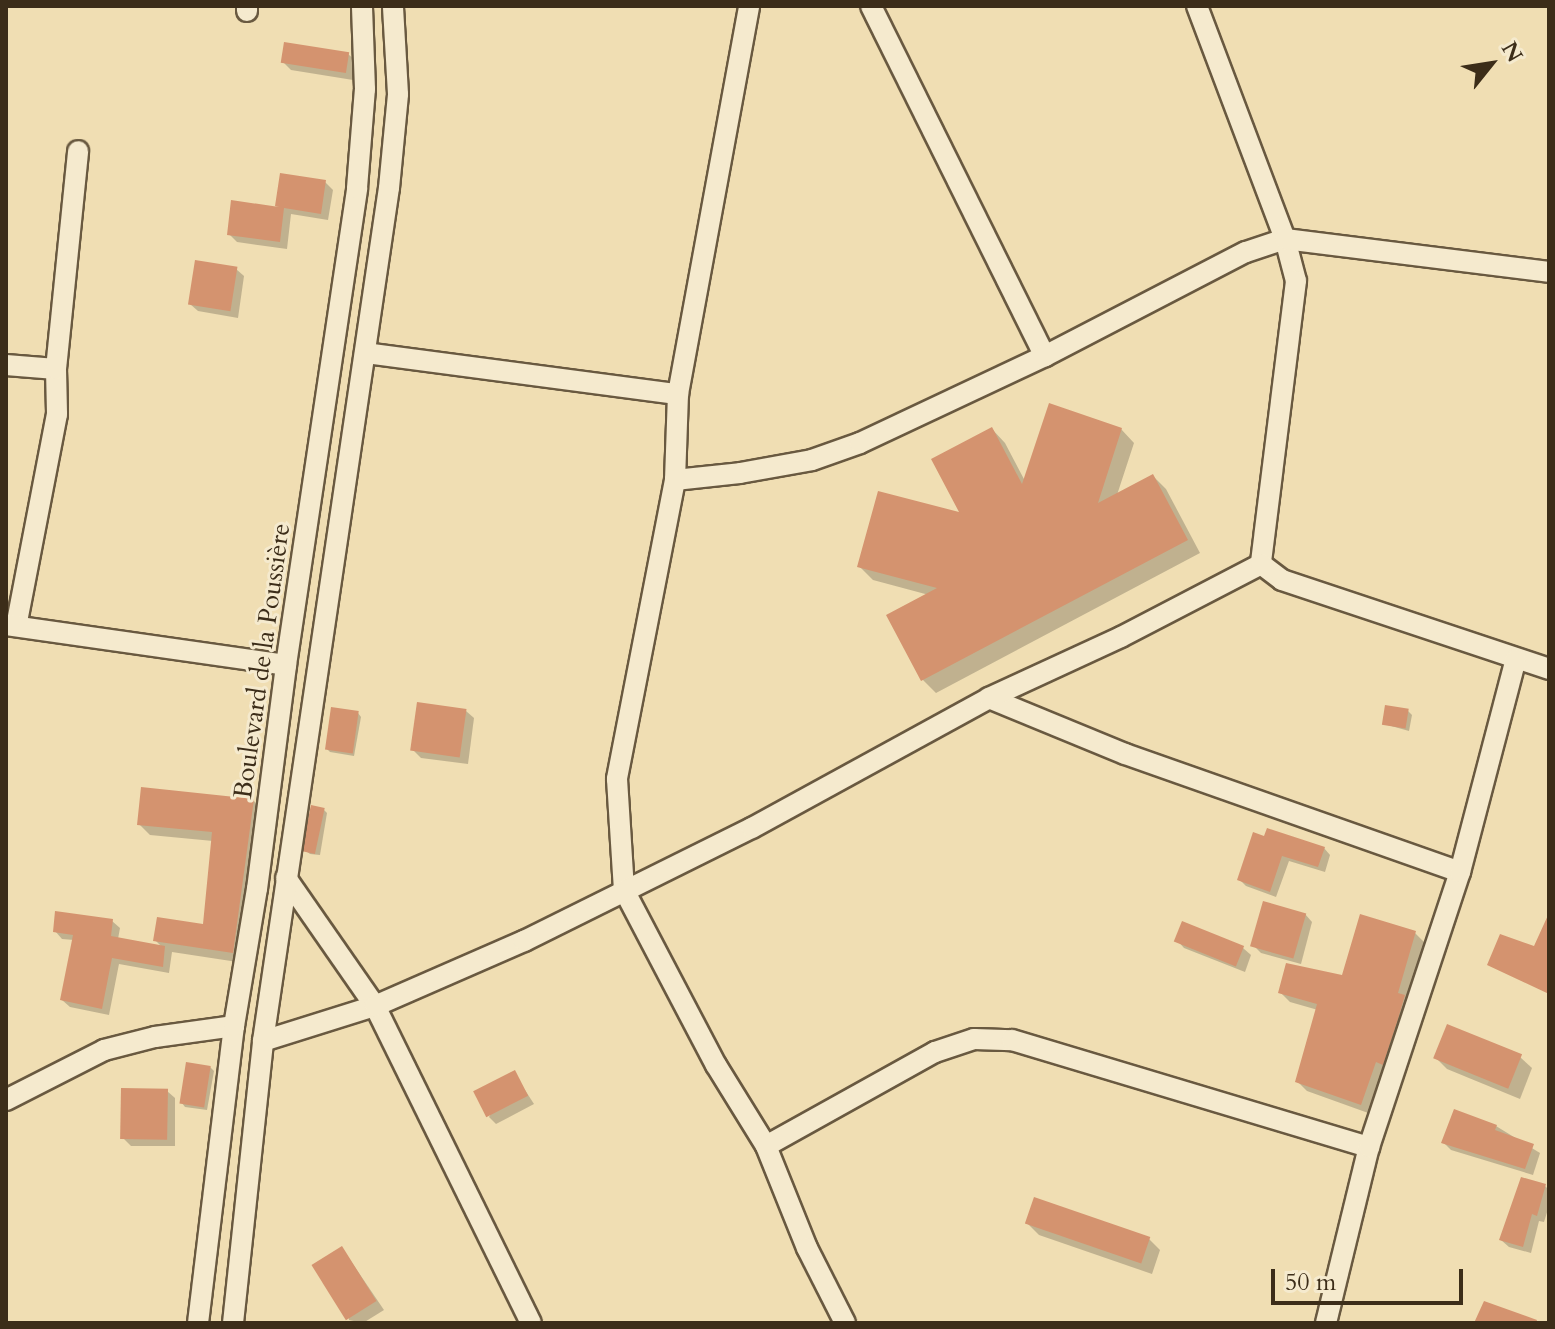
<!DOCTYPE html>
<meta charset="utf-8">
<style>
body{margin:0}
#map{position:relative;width:1555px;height:1329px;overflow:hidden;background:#f0deb3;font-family:Cardo,serif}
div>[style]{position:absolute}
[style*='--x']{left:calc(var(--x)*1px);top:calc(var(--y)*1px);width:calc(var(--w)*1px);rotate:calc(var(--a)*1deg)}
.shadow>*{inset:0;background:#0003}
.building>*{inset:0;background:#d4936f;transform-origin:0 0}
.roads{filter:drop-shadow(2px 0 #695940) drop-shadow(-2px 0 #695940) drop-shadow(0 2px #695940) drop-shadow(0 -2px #695940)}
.street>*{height:20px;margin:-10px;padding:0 10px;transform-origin:10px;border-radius:10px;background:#f5eace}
span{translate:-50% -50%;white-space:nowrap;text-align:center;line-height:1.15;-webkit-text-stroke:6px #f5eace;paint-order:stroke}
.street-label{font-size:26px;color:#3c2d19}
.frame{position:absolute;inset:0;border:8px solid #3c2d19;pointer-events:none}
.north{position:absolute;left:1451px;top:24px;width:80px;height:80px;-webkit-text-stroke:6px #f5eace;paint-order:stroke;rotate:60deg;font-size:22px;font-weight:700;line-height:32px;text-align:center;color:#3c2d19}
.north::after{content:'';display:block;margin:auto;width:28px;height:36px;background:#3c2d19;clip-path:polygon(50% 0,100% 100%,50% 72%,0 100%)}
.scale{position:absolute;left:1271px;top:1269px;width:192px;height:36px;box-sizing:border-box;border:4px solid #3c2d19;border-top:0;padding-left:10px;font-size:24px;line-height:28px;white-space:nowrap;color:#3c2d19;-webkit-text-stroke:6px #f5eace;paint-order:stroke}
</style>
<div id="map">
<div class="shadow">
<div style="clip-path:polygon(348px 54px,356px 61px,353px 80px,291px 70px,283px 62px)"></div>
<div style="clip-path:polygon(325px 182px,333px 190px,328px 220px,291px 214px,287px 249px,237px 242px,229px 234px)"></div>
<div style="clip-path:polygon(236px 269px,244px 276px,238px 318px,198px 311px,190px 304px)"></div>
<div style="clip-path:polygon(992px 429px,1005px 443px,1025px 481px,1121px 429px,1134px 443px,1117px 495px,1153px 476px,1166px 489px,1200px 553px,936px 693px,923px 680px,929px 595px,873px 580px,860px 567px,963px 515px)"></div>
<div style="clip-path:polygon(466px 711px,474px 718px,468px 764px,421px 758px,413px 750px)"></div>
<div style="clip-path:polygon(1408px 711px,1412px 715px,1409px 731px,1384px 724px)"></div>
<div style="clip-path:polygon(358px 713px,361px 717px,354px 756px,330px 752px,327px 749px)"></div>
<div style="clip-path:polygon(254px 801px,264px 812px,244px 963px,172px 952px,169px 973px,119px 964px,109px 1015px,70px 1007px,62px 1000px,74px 940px,62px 939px,55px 931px,112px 921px,120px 928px,118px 939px,162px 947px,155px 940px,204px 926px,213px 841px,150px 835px,139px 824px)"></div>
<div style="clip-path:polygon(324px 810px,327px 813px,320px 855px,310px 854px,306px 851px)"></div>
<div style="clip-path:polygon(1255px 835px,1324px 848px,1330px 855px,1325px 872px,1289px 861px,1276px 897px,1246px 886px,1239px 879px)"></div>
<div style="clip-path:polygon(1305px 914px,1312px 922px,1301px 964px,1261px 953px,1253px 945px)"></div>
<div style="clip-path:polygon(1415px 933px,1425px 943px,1371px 1114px,1307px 1091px,1297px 1081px,1318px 1010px,1290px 1002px,1280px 992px,1344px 977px)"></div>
<div style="clip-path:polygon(1177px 940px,1243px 948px,1251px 955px,1245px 972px,1184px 948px)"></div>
<div style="clip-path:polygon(1435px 1057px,1520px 1057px,1532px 1068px,1520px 1099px,1447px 1069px)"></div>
<div style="clip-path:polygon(210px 1067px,214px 1071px,207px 1110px,185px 1107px,182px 1103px)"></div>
<div style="clip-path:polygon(514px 1073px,534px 1104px,496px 1124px,489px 1117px)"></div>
<div style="clip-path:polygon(167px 1091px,175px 1098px,175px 1146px,131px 1146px,123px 1138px)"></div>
<div style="clip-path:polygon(1496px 1126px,1540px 1153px,1533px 1175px,1451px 1150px,1443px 1142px)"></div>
<div style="clip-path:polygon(1545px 1186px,1549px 1190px,1549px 1206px,1544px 1222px,1539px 1221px,1531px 1253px,1509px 1247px,1501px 1240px)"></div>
<div style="clip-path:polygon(1027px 1223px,1148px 1238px,1160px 1250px,1152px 1274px,1039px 1235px)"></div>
<div style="clip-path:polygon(342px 1248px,384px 1310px,363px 1323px,349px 1320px)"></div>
</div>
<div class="building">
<div style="left:284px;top:42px;width:66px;height:21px;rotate:9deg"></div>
<div style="clip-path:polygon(280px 173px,326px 180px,321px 214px,284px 208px,280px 242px,227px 235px,231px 200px,279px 207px,275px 206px)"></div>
<div style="left:195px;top:260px;width:43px;height:45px;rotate:9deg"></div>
<div style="clip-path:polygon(1049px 403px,1122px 428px,1098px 503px,1153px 474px,1188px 540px,921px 681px,886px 615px,937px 588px,857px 567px,878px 491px,959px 512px,931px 459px,992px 427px,1022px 484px)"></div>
<div style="left:417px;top:702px;width:50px;height:49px;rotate:8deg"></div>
<div style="left:1385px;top:705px;width:24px;height:20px;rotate:9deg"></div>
<div style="left:331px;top:707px;width:28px;height:43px;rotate:8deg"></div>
<div style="clip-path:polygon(141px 787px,254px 799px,233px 953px,153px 941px,157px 917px,203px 924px,212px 832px,137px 825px)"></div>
<div style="left:311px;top:805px;width:14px;height:47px;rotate:12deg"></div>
<div style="clip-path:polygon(1267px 828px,1325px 847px,1318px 867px,1282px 856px,1270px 892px,1237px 880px,1253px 832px,1264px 836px)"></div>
<div style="left:1263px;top:901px;width:45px;height:47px;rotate:16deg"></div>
<div style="clip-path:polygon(55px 911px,113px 919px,111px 936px,165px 946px,163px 967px,112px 958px,102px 1009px,60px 1000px,73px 935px,53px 932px)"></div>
<div style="clip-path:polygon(1549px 913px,1549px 994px,1487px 965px,1500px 934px,1534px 946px)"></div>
<div style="clip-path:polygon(1360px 914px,1416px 931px,1398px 993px,1405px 995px,1398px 1019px,1383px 1065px,1376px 1062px,1361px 1105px,1295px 1082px,1317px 1004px,1278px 993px,1286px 963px,1342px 975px)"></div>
<div style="left:1182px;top:921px;width:67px;height:22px;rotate:22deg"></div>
<div style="left:1447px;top:1024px;width:81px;height:37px;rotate:22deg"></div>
<div style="left:186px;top:1062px;width:25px;height:42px;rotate:9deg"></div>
<div style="left:515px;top:1070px;width:29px;height:47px;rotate:63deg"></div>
<div style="left:121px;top:1088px;width:47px;height:51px;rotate:1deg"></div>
<div style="clip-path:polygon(1454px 1109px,1497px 1125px,1495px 1130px,1534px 1144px,1525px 1169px,1441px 1143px)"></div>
<div style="clip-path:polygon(1521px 1177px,1546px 1184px,1537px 1216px,1532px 1214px,1523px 1247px,1499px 1240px)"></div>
<div style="left:1034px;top:1197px;width:123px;height:28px;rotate:19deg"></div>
<div style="left:342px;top:1246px;width:65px;height:36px;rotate:58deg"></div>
<div style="clip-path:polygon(1484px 1301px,1537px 1320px,1536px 1323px,1474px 1323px)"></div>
</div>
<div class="roads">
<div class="street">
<div style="--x:247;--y:6;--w:5;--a:90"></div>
<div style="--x:871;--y:6;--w:391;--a:63.6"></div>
<div style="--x:1197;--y:6;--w:249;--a:69.3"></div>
<div style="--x:1285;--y:239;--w:43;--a:75.3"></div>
<div style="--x:1296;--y:281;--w:285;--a:97.1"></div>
<div style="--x:365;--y:353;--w:316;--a:7.5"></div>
<div style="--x:678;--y:394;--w:394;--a:-79.6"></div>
<div style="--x:6;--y:365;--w:50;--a:4.6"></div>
<div style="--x:56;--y:369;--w:45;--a:88.7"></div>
<div style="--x:57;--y:414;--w:216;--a:100.9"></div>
<div style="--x:56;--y:369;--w:219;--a:-84.2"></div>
<div style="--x:678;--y:394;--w:86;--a:92"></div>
<div style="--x:675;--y:480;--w:65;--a:-6.1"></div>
<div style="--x:740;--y:473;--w:73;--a:-10.2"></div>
<div style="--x:812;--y:460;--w:51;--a:-19.5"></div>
<div style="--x:860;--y:443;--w:204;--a:-25.2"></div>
<div style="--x:1045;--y:356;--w:226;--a:-27.4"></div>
<div style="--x:1246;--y:252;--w:41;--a:-18.4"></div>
<div style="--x:1285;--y:239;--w:266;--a:7.1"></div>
<div style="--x:675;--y:480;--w:305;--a:101"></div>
<div style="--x:617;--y:779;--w:111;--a:86.4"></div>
<div style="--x:624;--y:890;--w:198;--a:62.3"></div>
<div style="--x:716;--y:1065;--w:95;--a:58.3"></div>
<div style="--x:766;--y:1146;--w:110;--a:68.1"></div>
<div style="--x:807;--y:1248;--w:84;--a:63.1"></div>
<div style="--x:6;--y:625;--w:283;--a:8.1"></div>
<div style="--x:989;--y:698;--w:147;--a:22.4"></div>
<div style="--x:1125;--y:754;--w:355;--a:19.4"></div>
<div style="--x:286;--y:878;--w:156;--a:55.2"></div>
<div style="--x:375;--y:1006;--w:353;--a:63.8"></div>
<div style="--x:263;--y:1041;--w:117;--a:-17.4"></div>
<div style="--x:375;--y:1006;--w:163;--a:-23.6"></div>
<div style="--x:524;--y:941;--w:254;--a:-26.4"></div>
<div style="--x:752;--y:828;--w:270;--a:-28.7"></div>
<div style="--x:989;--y:698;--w:145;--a:-24.8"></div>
<div style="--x:1121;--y:637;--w:158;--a:-27.5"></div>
<div style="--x:1261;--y:564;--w:26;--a:37"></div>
<div style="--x:1282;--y:580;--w:281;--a:18.4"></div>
<div style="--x:6;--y:1100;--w:110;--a:-27"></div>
<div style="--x:104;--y:1050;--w:53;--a:-14.3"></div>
<div style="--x:155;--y:1037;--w:80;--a:-7.9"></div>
<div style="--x:766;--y:1146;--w:193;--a:-29.1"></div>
<div style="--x:935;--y:1052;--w:41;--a:-18.4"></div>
<div style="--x:974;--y:1039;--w:38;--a:2"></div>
<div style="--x:1012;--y:1040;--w:373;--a:16.7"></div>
<div style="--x:198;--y:1323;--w:299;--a:-83.1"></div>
<div style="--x:234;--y:1026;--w:139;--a:-80.5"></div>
<div style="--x:257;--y:889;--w:226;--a:-82.6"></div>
<div style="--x:286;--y:665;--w:482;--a:-81.5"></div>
<div style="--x:357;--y:188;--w:99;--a:-85.4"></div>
<div style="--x:365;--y:89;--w:83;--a:-92.1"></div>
<div style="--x:233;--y:1323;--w:284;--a:-83.9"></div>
<div style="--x:263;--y:1041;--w:862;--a:-81.6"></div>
<div style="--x:389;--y:188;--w:94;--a:-84.5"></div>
<div style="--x:398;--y:94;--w:88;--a:-93.3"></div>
<div style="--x:1326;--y:1323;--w:181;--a:-76.3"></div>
<div style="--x:1369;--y:1147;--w:290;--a:-71.7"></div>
<div style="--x:1460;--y:872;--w:220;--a:-75.3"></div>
</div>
</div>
<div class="street-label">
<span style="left:262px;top:661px;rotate:-82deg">Boulevard de la Poussière</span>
</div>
<div class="frame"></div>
<div class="north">N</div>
<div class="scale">50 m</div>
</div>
